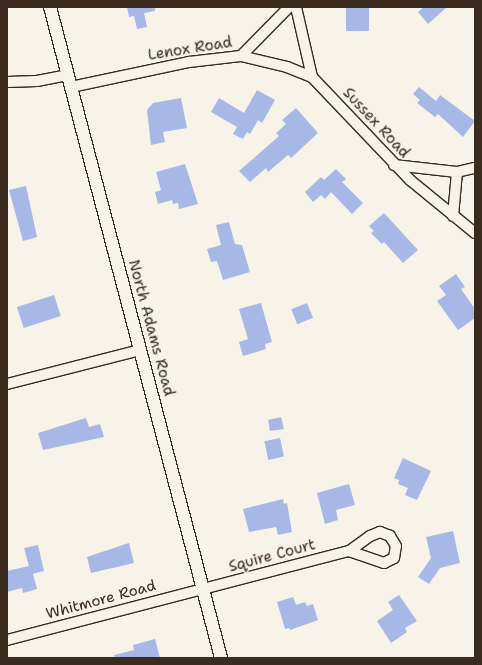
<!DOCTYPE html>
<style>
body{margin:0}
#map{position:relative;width:482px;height:665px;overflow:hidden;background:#f7f3e8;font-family:"Shantell Sans",sans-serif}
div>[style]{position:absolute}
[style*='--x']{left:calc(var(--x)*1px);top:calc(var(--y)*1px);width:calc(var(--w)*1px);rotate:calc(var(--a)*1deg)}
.building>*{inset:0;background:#a7b8e7;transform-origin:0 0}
.roads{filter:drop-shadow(1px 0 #3b2a1e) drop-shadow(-1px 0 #3b2a1e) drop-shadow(0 1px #3b2a1e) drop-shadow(0 -1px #3b2a1e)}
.minor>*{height:10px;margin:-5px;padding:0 5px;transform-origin:5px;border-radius:5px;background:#f7f3e8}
.tertiary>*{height:12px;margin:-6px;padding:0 6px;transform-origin:6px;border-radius:6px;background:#f7f3e8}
span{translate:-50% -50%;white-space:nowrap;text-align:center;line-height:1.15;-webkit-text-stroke:3px #f7f3e8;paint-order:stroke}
.street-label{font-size:15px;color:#3b2a1e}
.frame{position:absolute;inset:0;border:8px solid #3b2a1e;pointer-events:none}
</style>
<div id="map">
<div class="building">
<div style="clip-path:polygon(127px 7px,155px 7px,155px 11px,144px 13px,147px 27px,137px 29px,134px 16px,129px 17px)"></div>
<div style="left:346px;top:7px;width:23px;height:24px"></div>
<div style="clip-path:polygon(424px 7px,447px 7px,428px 24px,418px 12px)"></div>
<div style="clip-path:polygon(419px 87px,436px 101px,440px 95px,475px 121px,463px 137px,438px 114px,435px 117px,417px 103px,420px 100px,413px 94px)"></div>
<div style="clip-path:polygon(257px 90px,275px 100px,262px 123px,258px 120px,250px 134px,247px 132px,243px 139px,233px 134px,237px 127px,211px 112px,219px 98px,244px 113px)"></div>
<div style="clip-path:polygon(181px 98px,187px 128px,163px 132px,165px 142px,151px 145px,147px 110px,153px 103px)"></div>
<div style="clip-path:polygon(296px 108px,318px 133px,291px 158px,288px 155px,268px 172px,266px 168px,250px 182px,239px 171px,279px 136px,276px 133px,286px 124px,282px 120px)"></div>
<div style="clip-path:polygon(185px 164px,198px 204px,179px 209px,178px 203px,173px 204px,172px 200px,158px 204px,155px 192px,161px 190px,156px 172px)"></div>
<div style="clip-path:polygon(336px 169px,346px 179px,342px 182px,363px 203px,352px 214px,331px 192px,325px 199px,321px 195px,313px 202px,305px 192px,321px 177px,324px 180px)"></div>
<div style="clip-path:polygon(26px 186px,37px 237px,23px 241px,9px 190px)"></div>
<div style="clip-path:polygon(384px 213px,418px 250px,403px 263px,384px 242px,382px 244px,371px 233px,374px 231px,369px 226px)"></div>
<div style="clip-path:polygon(229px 222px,235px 244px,242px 245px,250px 272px,223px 280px,217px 261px,211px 262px,207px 249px,221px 245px,216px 225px)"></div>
<div style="clip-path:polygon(456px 274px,465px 287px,461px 289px,475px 309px,475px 318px,458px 330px,437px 301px,446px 295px,439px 286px)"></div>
<div style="left:54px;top:295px;width:22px;height:39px;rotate:72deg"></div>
<div style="clip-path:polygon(261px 303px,272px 342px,265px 344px,266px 349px,243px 356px,239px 342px,248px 339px,239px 309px)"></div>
<div style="left:307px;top:303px;width:16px;height:17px;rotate:68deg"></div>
<div style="clip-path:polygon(281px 417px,284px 429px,270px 431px,268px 420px)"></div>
<div style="clip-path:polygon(86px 418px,89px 427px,100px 424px,104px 437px,43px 450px,38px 433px)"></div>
<div style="left:280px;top:438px;width:19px;height:16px;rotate:78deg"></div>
<div style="clip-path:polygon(403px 458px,431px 471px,417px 500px,405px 495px,408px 488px,398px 484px,399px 480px,394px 478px)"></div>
<div style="clip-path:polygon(349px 484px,355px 505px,336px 510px,338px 520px,325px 524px,317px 493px)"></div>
<div style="clip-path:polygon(283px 499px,284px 504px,287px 503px,292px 532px,278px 535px,276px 527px,249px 532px,243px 509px)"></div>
<div style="clip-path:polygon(453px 531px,460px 563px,440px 568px,429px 584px,418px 577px,431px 558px,426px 537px)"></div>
<div style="clip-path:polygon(129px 543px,134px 563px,91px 573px,87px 557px)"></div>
<div style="clip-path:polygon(38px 545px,44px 571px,33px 574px,37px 589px,23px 593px,22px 588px,7px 592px,7px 571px,29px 566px,24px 548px)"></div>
<div style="clip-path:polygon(399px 595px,417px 621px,405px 628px,407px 632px,391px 643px,377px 621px,393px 610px,388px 602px)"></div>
<div style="clip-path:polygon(293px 597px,296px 605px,305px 602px,307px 606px,313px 604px,318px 620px,290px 630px,289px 628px,285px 629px,277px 602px)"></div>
<div style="clip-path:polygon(155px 639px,160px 658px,115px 658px,114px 655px,134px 650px,133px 645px)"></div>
</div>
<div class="roads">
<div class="minor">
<div style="--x:296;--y:7;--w:72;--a:77.1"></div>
<div style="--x:312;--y:77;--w:142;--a:46.4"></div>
<div style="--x:410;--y:180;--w:84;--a:39.2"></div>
<div style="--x:241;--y:56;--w:69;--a:-45.6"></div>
<div style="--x:7;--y:82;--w:30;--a:-2"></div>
<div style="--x:37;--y:81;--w:32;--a:-11"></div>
<div style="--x:71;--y:87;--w:121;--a:-12"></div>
<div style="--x:189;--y:62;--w:52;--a:-6.6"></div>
<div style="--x:241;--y:56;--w:47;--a:13.4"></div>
<div style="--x:287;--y:67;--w:27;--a:22"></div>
<div style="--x:394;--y:165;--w:63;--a:6.3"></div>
<div style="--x:453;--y:216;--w:44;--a:-84.8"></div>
<div style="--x:457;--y:172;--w:18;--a:-13"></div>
<div style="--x:7;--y:384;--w:137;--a:-14.3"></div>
<div style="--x:7;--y:640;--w:353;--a:-14.6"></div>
<div style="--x:349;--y:551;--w:37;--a:19"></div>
<div style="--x:384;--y:563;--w:11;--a:-27"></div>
<div style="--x:394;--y:558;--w:12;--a:-81"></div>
<div style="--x:396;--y:546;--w:12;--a:-121"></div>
<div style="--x:390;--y:536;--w:11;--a:-158"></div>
<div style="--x:380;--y:532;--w:11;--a:158"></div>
<div style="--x:370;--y:536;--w:26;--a:144"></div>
</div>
<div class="tertiary">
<div style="--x:50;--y:7;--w:673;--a:75.28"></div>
</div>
</div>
<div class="street-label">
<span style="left:190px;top:49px;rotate:-9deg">Lenox Road</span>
<span style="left:376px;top:123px;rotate:47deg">Sussex Road</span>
<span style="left:151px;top:328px;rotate:75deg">North Adams Road</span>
<span style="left:272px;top:556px;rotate:-15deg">Squire Court</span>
<span style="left:101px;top:600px;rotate:-15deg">Whitmore Road</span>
</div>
<div class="frame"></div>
</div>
